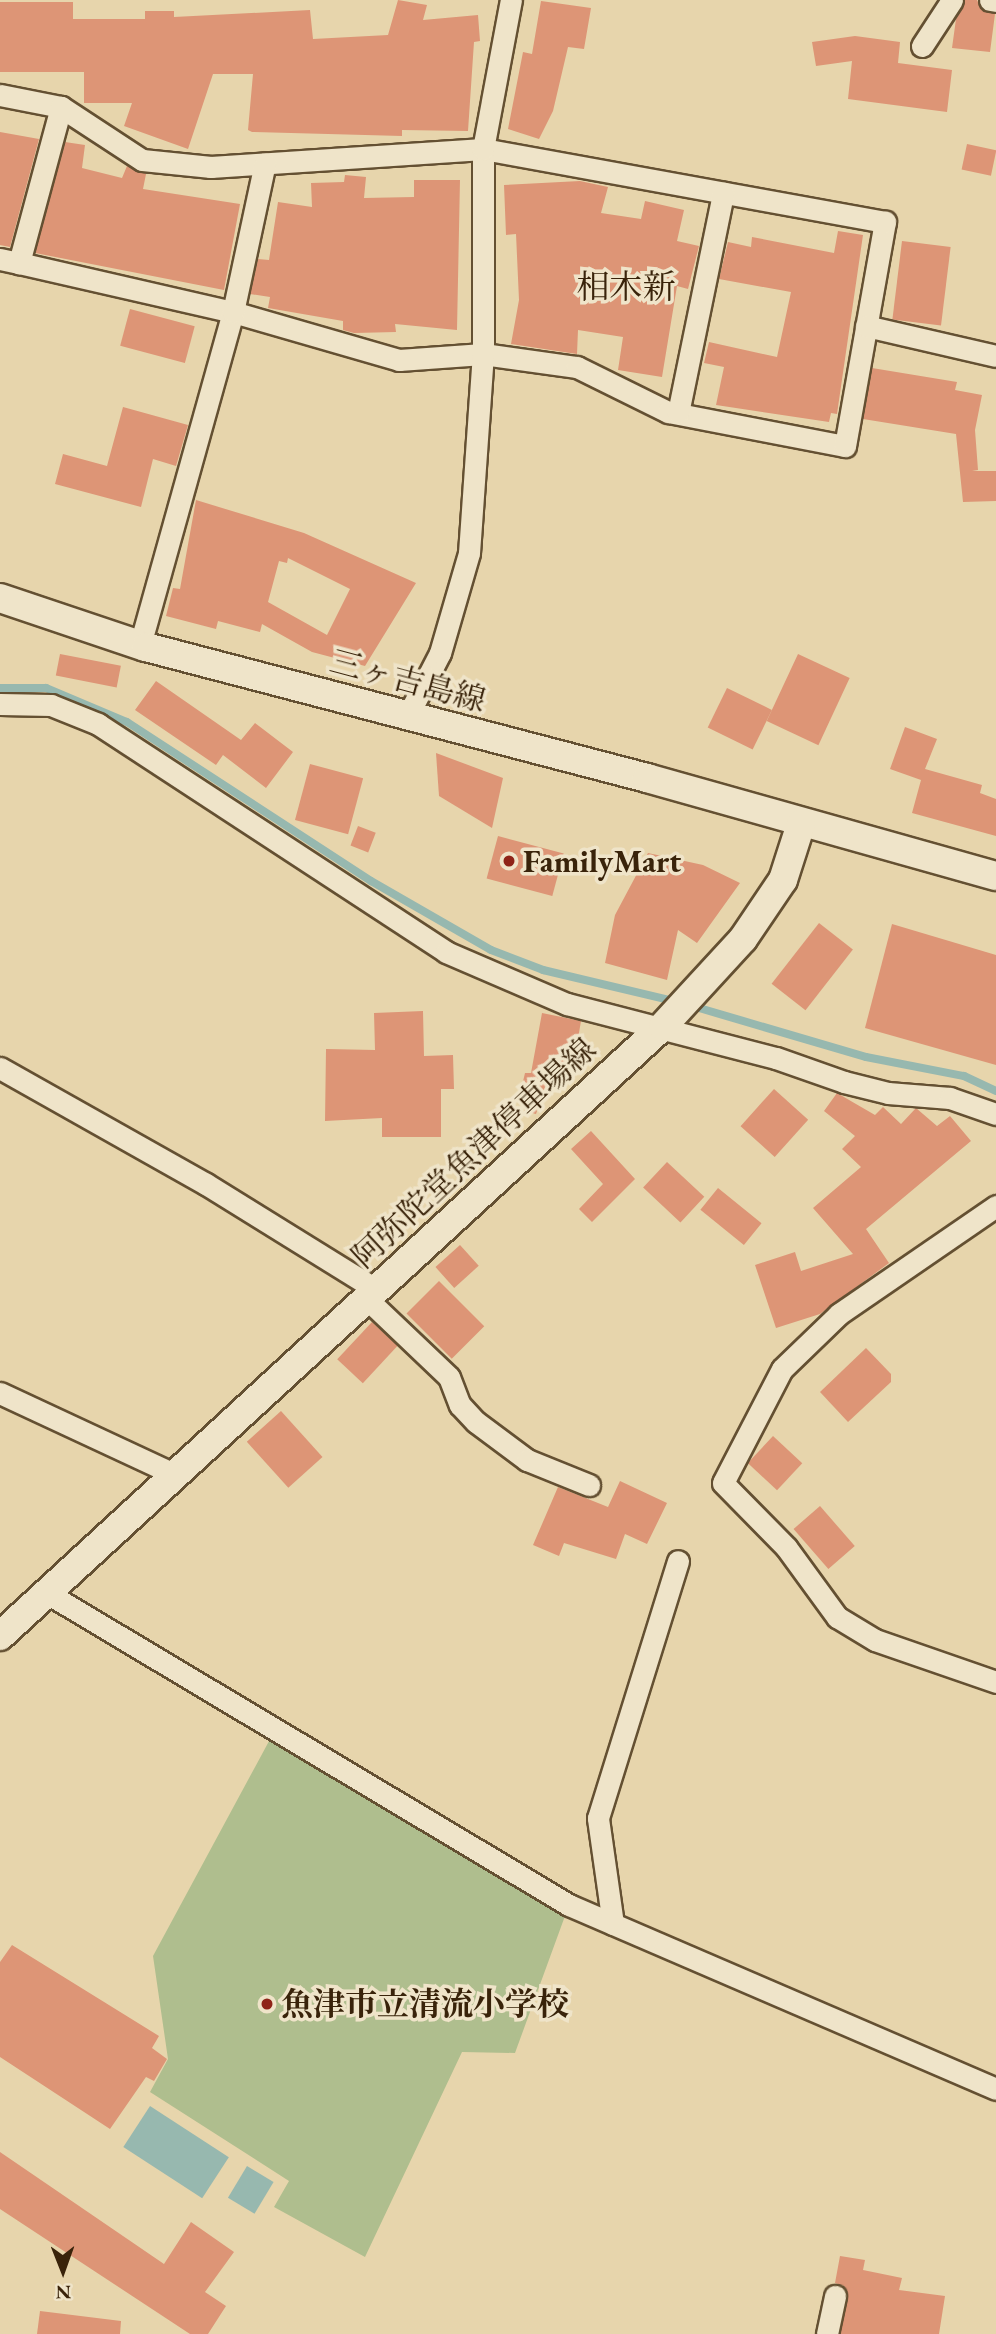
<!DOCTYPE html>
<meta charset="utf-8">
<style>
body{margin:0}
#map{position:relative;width:996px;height:2334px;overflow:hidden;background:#e7d5ac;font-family:"EB Garamond","Noto Serif JP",serif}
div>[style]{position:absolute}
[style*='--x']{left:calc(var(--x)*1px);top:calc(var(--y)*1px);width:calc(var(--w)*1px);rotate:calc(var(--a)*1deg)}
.green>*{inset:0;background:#afbe8e}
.water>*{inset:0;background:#97b8af;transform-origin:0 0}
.stream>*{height:8px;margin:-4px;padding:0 4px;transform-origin:4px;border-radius:4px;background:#97b8af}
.building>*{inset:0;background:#dd9576;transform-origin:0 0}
.roads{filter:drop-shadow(2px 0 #645032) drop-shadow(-2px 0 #645032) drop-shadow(0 2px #645032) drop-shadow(0 -2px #645032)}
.minor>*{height:21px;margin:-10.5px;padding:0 10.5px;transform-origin:10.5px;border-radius:10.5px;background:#efe4c9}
.secondary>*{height:28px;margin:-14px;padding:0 14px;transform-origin:14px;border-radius:14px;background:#efe4c9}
.dots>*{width:19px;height:19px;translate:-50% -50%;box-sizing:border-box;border:4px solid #efe4c9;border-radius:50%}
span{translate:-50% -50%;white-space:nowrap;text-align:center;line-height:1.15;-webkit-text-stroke:7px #efe4c9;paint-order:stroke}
.street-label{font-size:32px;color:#39230a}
.poi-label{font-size:32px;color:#39230a;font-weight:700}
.left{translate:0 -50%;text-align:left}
.neighbourhood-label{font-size:33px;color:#39230a}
.north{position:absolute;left:28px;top:2236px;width:70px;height:70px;-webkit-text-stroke:5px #efe4c9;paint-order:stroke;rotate:179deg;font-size:19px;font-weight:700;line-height:28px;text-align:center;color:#39230a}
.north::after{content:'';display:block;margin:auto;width:24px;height:32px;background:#39230a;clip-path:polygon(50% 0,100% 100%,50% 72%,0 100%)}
</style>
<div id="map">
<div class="green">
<div style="clip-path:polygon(275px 1730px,569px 1905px,515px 2053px,462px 2052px,365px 2257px,274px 2207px,289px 2181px,150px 2092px,168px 2059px,153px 1956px)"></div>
</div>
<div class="water">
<div style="left:150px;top:2106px;width:94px;height:49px;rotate:33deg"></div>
<div style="left:247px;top:2166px;width:31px;height:37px;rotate:31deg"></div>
</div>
<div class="stream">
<div style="--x:0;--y:688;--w:46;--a:0"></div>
<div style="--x:46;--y:688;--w:88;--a:22.8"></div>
<div style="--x:127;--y:722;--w:291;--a:33.1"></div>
<div style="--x:371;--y:881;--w:138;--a:29.9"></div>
<div style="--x:491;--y:950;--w:56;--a:21"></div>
<div style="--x:543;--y:970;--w:138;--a:13.4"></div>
<div style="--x:689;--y:1005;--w:184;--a:16.4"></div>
<div style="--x:866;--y:1057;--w:100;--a:11"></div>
<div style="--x:964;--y:1076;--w:35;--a:25"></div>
</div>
<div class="building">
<div style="clip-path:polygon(398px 0,427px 5px,423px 20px,478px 15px,480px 41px,474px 42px,468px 131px,402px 130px,402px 136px,252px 132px,248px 130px,253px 74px,213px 74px,188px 149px,124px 126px,132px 103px,84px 103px,84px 72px,0 72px,0 2px,73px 2px,73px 19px,145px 19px,145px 11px,174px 11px,174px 17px,310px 10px,313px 39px,388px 35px)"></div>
<div style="clip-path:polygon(965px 0,977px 0,982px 10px,995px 14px,990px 52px,952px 48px,956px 19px)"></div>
<div style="clip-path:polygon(541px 1px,591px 8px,584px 49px,568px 47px,553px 111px,539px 139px,508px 129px,523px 52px,532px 54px)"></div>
<div style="clip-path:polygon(855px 36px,900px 42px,898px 63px,952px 70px,947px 112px,848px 99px,852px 61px,816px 66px,812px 42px)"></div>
<div style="clip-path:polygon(0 132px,39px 139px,10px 247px,0 245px)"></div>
<div style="clip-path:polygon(65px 142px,85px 145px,82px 168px,122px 178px,127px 166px,146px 174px,143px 189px,240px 204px,224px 290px,35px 253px)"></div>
<div style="left:967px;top:144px;width:30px;height:26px;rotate:12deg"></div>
<div style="clip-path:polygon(345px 175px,366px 177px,364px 198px,414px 197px,414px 180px,460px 180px,457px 330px,395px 324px,396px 332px,354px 333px,343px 330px,343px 321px,268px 308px,270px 297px,250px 294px,258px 259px,269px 260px,278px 202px,312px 207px,311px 183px,344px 182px)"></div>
<div style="clip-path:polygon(580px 181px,608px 187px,601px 213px,641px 219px,645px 201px,684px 210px,677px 241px,699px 246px,688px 289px,677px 286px,662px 377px,618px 370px,623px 337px,578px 330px,577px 354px,511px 344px,519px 300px,516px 234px,506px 235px,504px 185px)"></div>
<div style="clip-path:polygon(838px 231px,863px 235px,837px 414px,831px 413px,829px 422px,716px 405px,724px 367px,704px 363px,709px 342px,777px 357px,791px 292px,719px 279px,728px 242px,751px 247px,752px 237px,834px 253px)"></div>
<div style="left:902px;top:241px;width:49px;height:79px;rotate:7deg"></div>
<div style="left:130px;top:309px;width:67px;height:38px;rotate:15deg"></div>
<div style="clip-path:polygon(872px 368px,957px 382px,955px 390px,982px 395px,975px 430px,978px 470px,972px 471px,996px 471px,996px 501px,963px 502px,956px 434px,863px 419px)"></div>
<div style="clip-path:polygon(123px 407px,188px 425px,176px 466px,153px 459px,141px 507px,55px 484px,63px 454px,107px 466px)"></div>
<div style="clip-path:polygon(evenodd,196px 500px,304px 533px,416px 583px,365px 666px,312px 652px,262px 624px,260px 632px,218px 621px,216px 629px,166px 616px,173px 588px,180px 589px,196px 500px,288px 558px,350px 589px,327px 635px,268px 602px,279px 561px,287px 563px,288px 558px)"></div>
<div style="left:60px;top:654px;width:62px;height:22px;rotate:11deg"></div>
<div style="left:798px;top:654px;width:57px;height:74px;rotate:25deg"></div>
<div style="clip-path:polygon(156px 681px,241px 740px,255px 723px,293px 752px,266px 788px,223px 755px,216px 765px,135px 710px)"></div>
<div style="left:727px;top:688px;width:50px;height:44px;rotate:26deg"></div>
<div style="clip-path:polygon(905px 727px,937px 739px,925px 769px,982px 785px,980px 793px,996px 799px,996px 836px,912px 813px,921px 780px,890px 769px)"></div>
<div style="clip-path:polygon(436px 753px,503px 778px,492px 828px,439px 796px)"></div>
<div style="left:310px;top:764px;width:55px;height:58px;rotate:15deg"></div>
<div style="left:358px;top:826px;width:19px;height:21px;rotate:21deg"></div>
<div style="left:498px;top:836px;width:68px;height:44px;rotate:15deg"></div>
<div style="clip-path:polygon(648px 853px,703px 865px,740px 883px,697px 943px,678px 930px,667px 980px,605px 963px,615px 915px)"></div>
<div style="left:819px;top:923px;width:43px;height:77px;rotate:38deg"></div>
<div style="clip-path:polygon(892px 924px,996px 955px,996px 1065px,865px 1028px)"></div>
<div style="clip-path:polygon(423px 1011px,424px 1056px,453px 1055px,454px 1089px,441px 1089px,441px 1137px,382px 1137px,382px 1118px,325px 1121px,326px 1049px,375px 1050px,374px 1013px)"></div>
<div style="clip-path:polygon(542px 1013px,581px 1021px,571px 1080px,549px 1075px,536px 1114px,524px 1111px,527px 1095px,520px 1094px,525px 1073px,531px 1073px)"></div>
<div style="left:774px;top:1089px;width:46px;height:50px;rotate:42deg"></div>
<div style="clip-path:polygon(837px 1093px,875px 1115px,883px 1107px,901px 1124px,916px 1108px,937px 1126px,950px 1116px,971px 1141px,866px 1229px,889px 1263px,820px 1314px,776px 1328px,755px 1265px,795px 1252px,801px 1271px,853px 1254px,813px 1208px,861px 1167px,842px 1149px,855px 1136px,824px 1111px)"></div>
<div style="clip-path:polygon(591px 1131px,635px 1179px,592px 1222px,579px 1209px,603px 1184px,571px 1149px)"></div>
<div style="left:667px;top:1162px;width:51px;height:35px;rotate:43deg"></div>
<div style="left:718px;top:1188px;width:56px;height:28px;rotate:39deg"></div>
<div style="left:460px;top:1245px;width:28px;height:33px;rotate:48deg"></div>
<div style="left:439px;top:1281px;width:64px;height:46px;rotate:45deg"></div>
<div style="left:372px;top:1322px;width:35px;height:51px;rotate:43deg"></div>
<div style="clip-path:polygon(866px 1348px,891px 1374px,891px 1382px,848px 1422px,820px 1392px)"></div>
<div style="left:281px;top:1411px;width:62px;height:46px;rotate:48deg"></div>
<div style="left:773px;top:1436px;width:40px;height:37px;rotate:43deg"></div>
<div style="clip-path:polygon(620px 1481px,667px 1503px,647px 1544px,625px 1534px,616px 1559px,564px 1543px,559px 1556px,533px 1545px,558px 1487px,608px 1507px)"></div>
<div style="left:820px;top:1506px;width:53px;height:35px;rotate:49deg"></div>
<div style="clip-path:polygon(12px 1945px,159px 2036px,152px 2048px,167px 2059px,154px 2081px,146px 2077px,110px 2129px,0 2057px,0 1962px)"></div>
<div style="clip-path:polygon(0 2152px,164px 2264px,191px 2222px,234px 2252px,205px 2292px,226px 2306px,208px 2334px,190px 2334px,0 2209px)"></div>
<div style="clip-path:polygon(840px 2256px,865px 2260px,863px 2270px,902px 2278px,899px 2290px,945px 2296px,939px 2334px,840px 2334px,848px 2298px,844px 2286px,835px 2283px)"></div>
<div style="clip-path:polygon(40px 2311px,121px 2321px,120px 2334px,37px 2334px)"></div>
</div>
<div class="roads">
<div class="minor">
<div style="--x:990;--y:0;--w:6;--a:9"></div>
<div style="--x:922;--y:46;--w:55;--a:-56.9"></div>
<div style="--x:0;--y:95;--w:62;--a:11.1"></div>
<div style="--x:0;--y:259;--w:19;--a:12"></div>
<div style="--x:19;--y:263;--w:220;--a:12.9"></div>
<div style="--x:233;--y:312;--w:173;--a:16.1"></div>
<div style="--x:399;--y:360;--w:84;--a:-4.1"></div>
<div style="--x:483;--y:354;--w:95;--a:7.9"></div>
<div style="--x:577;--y:367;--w:102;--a:26.3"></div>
<div style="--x:668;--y:412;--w:180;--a:10.9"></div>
<div style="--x:845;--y:446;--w:228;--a:-79.9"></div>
<div style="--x:885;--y:222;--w:409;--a:-169.7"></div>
<div style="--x:483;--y:149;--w:273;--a:176.2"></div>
<div style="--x:211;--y:167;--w:69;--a:-174.2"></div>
<div style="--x:142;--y:160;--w:97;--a:-146.8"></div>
<div style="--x:61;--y:107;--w:162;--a:105.1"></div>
<div style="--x:866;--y:326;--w:133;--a:13"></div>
<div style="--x:678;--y:413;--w:225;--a:-78.4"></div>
<div style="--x:140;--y:645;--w:346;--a:-74.4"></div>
<div style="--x:233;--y:312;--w:152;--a:-77.9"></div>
<div style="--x:0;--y:704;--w:51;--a:1.1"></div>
<div style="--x:51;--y:705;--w:51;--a:22"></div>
<div style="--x:98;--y:724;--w:416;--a:33.2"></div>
<div style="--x:446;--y:952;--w:132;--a:23.3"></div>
<div style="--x:567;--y:1004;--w:216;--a:14.5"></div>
<div style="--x:776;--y:1058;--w:72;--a:19.4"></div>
<div style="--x:844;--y:1082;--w:45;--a:14"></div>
<div style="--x:888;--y:1093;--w:62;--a:4.6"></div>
<div style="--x:950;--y:1098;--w:49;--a:19.2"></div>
<div style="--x:407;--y:717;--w:72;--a:-62.7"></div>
<div style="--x:440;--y:653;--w:104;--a:-73.8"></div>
<div style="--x:469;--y:553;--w:199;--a:-86"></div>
<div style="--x:483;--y:354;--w:205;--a:-90"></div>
<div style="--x:483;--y:149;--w:152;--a:-79.4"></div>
<div style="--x:0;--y:1068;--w:236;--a:29.4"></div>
<div style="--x:206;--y:1184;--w:201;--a:31.8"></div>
<div style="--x:996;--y:1206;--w:191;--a:145.5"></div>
<div style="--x:839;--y:1314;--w:79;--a:136"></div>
<div style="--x:782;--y:1369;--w:128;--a:117.4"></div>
<div style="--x:723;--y:1483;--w:90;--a:45.5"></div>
<div style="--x:786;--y:1547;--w:87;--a:53.9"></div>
<div style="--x:837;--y:1617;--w:44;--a:31.2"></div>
<div style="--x:875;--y:1640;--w:128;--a:19.1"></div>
<div style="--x:367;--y:1299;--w:113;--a:43.6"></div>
<div style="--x:449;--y:1377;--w:30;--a:69"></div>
<div style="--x:460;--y:1405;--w:23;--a:47"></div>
<div style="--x:476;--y:1422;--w:64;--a:36.7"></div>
<div style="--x:527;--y:1460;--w:67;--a:22"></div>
<div style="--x:0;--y:1393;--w:192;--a:25"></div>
<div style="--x:47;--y:1593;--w:608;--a:30.87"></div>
<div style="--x:569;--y:1905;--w:465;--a:23.3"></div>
<div style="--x:613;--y:1924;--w:107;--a:-98.1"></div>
<div style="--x:598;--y:1818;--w:269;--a:-72.7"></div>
<div style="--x:827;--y:2334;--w:39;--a:-78"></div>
</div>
<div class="secondary">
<div style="--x:0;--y:598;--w:154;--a:18.6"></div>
<div style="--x:146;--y:647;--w:518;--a:14.65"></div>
<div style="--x:647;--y:778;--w:362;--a:15.7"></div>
<div style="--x:0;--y:1636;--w:901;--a:-42.62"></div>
<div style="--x:663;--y:1026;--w:118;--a:-47.4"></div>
<div style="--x:743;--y:939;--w:71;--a:-55.9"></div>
<div style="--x:783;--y:880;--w:59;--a:-72.2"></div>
</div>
</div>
<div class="dots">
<div style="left:509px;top:861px;background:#8f2418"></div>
<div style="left:267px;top:2004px;background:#8f2418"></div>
</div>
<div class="street-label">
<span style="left:408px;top:681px;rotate:15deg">三ヶ吉島線</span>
<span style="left:474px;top:1153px;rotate:-43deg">阿弥陀堂魚津停車場線</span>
</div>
<div class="poi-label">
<span class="left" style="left:523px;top:861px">FamilyMart</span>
<span class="left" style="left:281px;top:2004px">魚津市立清流小学校</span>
</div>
<div class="neighbourhood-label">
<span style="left:626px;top:287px">相木新</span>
</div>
<div class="north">N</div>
</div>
